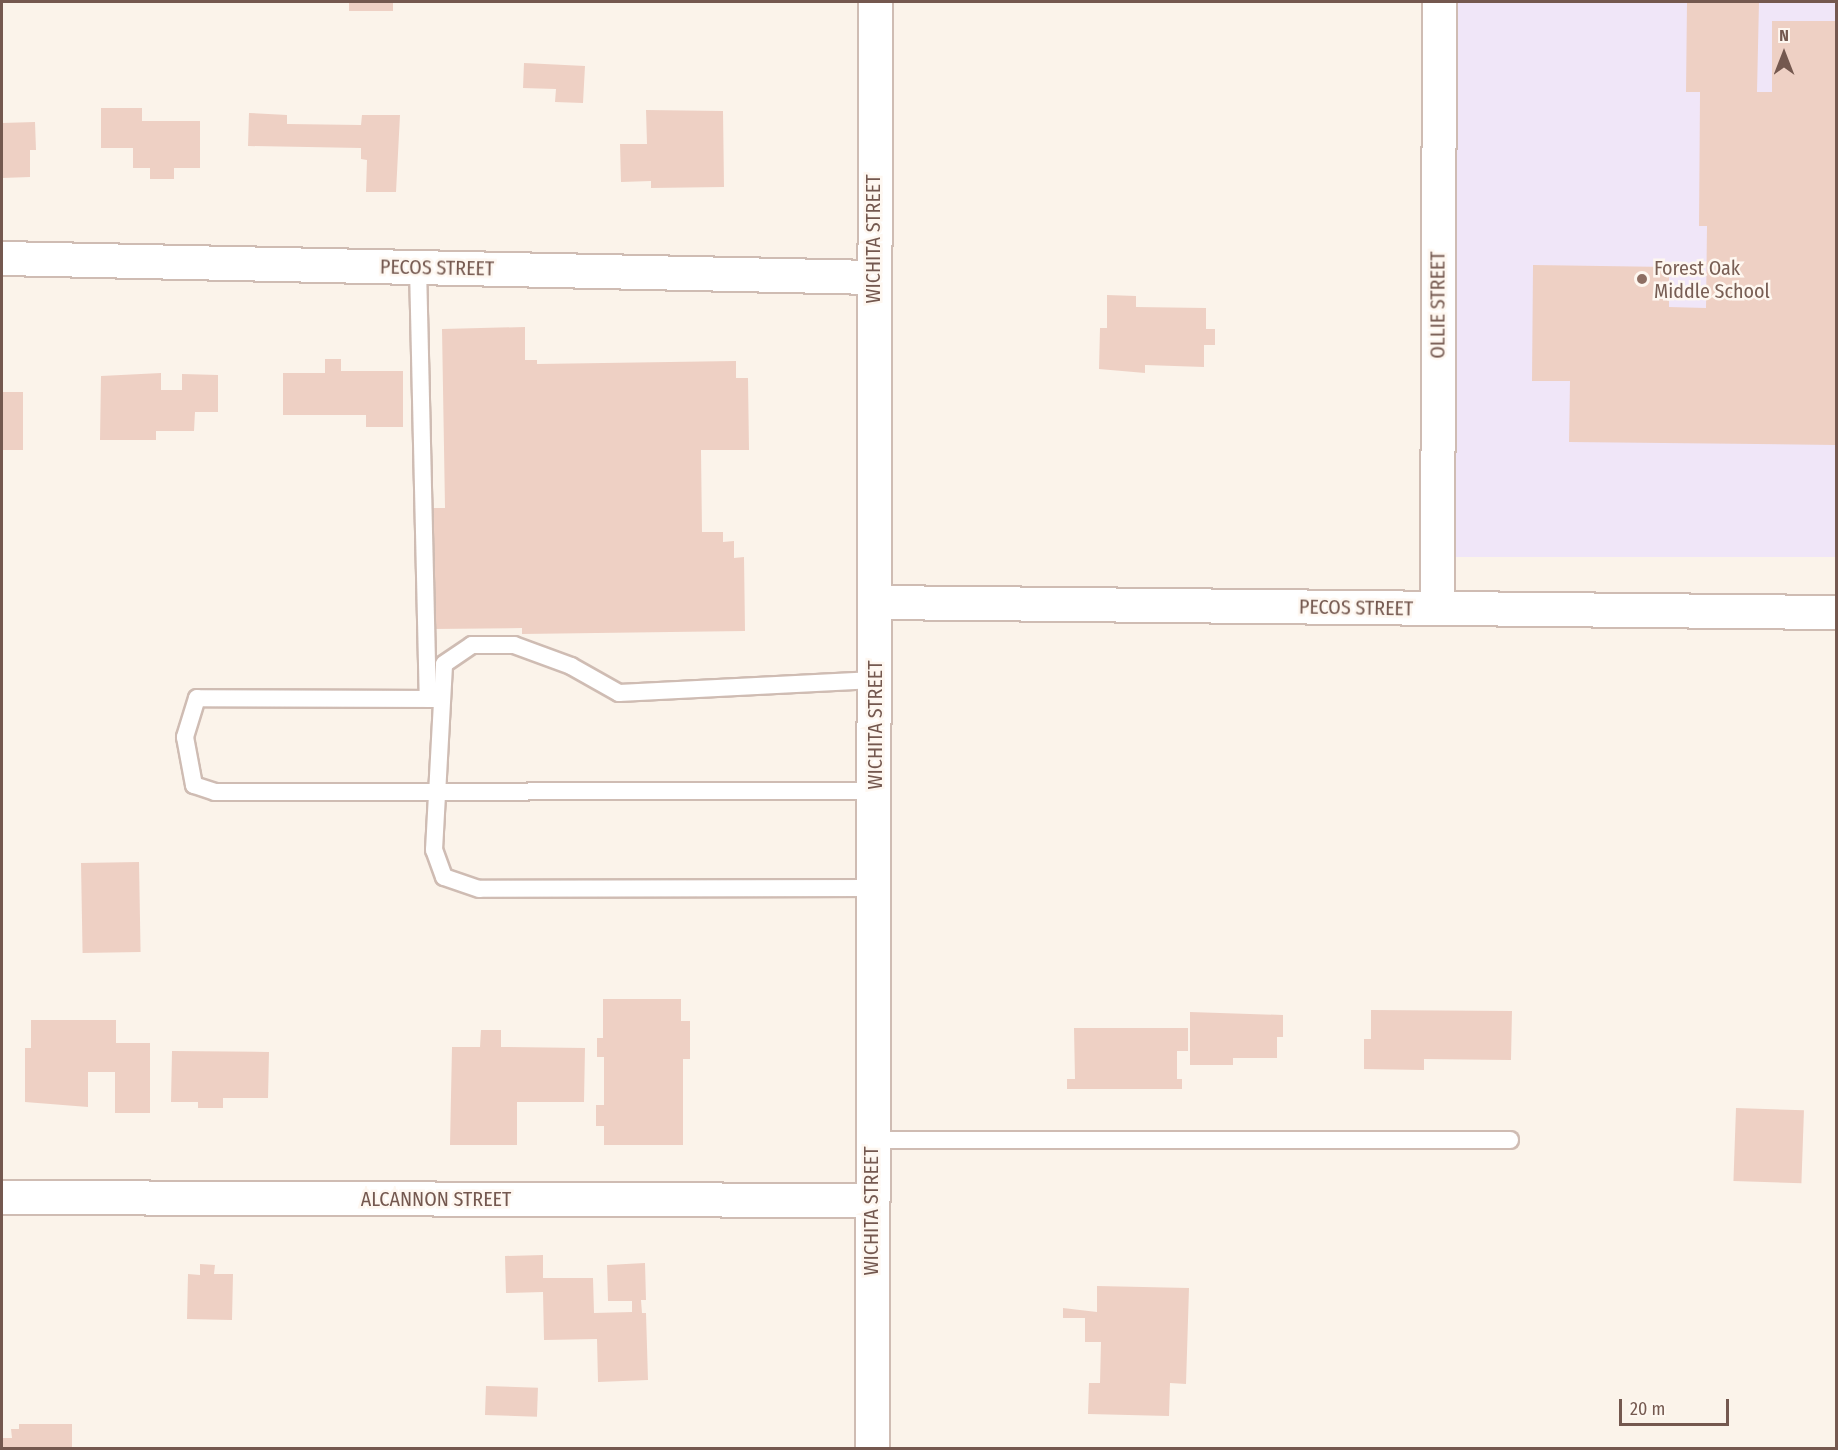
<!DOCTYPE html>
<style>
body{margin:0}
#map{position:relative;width:1838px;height:1450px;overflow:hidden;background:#fbf3ea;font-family:"Fira Sans Condensed",sans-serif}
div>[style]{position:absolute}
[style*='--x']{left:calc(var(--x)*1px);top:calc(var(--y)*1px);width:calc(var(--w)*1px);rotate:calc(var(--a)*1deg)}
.education>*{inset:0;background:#f0e6f8;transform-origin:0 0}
.building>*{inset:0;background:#eed0c4;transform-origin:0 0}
.roads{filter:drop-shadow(2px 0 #cfbcb3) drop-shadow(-2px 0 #cfbcb3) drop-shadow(0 2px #cfbcb3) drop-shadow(0 -2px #cfbcb3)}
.service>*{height:16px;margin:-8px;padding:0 8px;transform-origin:8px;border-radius:8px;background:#fff}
.minor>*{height:33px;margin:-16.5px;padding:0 16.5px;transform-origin:16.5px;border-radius:16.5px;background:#fff}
.secondary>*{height:33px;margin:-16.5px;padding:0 16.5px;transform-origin:16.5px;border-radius:16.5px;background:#fff}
.dots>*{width:16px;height:16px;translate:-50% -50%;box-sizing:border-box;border:3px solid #fef7f0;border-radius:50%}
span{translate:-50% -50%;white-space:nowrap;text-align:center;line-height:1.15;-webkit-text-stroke:5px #fef7f0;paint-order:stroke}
.street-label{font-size:20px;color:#74584f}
.education-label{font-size:20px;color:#785e54}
.left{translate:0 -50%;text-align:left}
.frame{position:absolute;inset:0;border:3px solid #74584f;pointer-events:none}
.north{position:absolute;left:1754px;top:24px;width:60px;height:60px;-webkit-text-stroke:4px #fef7f0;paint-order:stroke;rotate:0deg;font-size:16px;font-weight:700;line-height:24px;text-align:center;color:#74584f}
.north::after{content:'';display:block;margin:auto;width:21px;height:27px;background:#74584f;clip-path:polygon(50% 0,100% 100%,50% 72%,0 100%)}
.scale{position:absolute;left:1619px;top:1399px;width:110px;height:27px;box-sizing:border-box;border:3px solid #74584f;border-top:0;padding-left:8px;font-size:18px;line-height:21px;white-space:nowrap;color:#74584f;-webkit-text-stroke:4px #fef7f0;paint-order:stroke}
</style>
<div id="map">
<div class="education">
<div style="left:1450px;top:2px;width:386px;height:555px"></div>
</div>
<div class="building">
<div style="left:349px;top:2px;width:44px;height:9px"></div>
<div style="clip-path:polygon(1687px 2px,1759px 2px,1757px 92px,1772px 92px,1772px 21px,1836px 21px,1836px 445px,1569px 442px,1570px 381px,1532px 381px,1533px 265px,1669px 267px,1669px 307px,1706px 308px,1707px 226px,1699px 226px,1700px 92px,1686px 92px)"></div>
<div style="clip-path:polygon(524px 63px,585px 66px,583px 103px,555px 102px,556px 89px,523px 88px)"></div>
<div style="clip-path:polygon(101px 108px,142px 108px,142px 121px,200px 121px,200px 168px,174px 168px,174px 179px,150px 179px,150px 168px,133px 168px,133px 148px,101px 148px)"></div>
<div style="clip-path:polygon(646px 110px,723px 111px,724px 187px,651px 188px,651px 181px,621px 182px,620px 144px,647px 144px)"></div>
<div style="clip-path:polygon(249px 113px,287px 115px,287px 124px,361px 125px,362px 115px,400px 115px,396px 192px,366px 192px,367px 160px,361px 159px,361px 148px,248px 146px)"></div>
<div style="clip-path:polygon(35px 122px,36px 150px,30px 150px,30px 177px,2px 178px,2px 123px)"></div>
<div style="clip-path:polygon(1107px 295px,1136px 296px,1136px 307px,1206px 308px,1206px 329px,1215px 329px,1215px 345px,1204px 345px,1204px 367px,1145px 365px,1145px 373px,1099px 369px,1100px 328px,1107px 328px)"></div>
<div style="clip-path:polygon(525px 327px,525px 360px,537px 360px,537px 364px,736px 361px,736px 378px,748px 378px,749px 450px,701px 450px,702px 532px,723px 532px,723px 542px,734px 541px,734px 558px,744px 557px,745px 631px,522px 634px,522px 628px,432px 629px,430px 508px,445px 508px,442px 329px)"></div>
<div style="clip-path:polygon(325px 359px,341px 359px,341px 371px,403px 371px,403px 427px,366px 427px,366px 415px,283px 415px,283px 373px,325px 373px)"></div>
<div style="clip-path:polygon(161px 373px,161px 390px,182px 390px,182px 374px,218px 375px,218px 412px,195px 412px,194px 431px,156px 431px,156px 440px,100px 440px,101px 376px)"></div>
<div style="left:2px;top:392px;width:21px;height:58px"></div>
<div style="left:139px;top:862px;width:90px;height:58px;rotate:89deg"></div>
<div style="clip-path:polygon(603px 999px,681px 999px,681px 1021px,690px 1021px,690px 1059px,683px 1059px,683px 1145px,604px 1145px,604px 1126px,596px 1126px,596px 1105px,604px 1105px,604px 1057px,597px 1057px,597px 1038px,603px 1038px)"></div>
<div style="clip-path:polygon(1371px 1010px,1512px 1011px,1511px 1060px,1424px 1059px,1424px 1070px,1364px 1069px,1364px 1039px,1371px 1039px)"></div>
<div style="clip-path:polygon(1190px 1012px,1283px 1015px,1283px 1037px,1277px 1037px,1277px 1058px,1233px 1058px,1233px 1065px,1190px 1065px)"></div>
<div style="clip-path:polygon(31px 1020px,116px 1020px,116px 1043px,150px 1043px,150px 1113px,115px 1113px,115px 1072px,88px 1072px,88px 1107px,25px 1102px,25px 1048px,31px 1048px)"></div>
<div style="clip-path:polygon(1074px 1028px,1188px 1028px,1188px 1051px,1177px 1051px,1177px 1079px,1182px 1079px,1182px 1089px,1067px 1089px,1067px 1079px,1075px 1079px)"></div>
<div style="clip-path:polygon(481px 1030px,501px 1030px,501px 1047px,585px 1048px,584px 1102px,517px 1102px,517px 1145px,450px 1145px,452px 1047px,480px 1047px)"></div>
<div style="clip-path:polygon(172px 1051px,269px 1052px,268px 1098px,223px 1098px,223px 1108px,198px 1108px,198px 1102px,171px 1102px)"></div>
<div style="left:1736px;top:1108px;width:68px;height:73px;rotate:2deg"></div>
<div style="clip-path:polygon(543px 1255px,543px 1278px,593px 1278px,594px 1313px,632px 1312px,632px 1301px,608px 1301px,607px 1265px,645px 1263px,646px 1300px,641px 1300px,642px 1313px,646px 1313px,648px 1380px,598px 1382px,597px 1339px,544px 1340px,543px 1292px,506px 1293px,505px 1256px)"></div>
<div style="clip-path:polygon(200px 1264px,215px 1265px,214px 1274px,233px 1274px,232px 1320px,187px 1319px,188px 1274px,200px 1275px)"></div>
<div style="clip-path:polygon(1097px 1286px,1189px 1288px,1186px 1384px,1170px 1383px,1169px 1416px,1088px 1414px,1089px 1383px,1100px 1383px,1101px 1342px,1085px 1342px,1085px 1318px,1063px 1318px,1063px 1308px,1097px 1312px)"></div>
<div style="left:486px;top:1386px;width:52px;height:29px;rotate:2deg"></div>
<div style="clip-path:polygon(19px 1424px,72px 1424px,72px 1448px,2px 1448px,2px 1438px,12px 1438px,11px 1429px,19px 1429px)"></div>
</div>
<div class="roads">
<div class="service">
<div style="--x:418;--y:267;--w:432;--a:88.7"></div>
<div style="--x:442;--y:699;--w:245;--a:-179.8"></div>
<div style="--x:197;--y:698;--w:41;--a:107.1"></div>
<div style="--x:185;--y:737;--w:49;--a:79.4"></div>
<div style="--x:194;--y:785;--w:22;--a:18"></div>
<div style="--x:215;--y:792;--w:659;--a:-0.09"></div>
<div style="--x:874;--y:888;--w:395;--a:179.9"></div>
<div style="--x:479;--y:889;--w:37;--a:-161"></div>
<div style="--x:444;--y:877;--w:29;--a:-110"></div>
<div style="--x:434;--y:850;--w:186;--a:-86.9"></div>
<div style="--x:444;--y:664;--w:34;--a:-34"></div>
<div style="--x:472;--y:645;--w:42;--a:0"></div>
<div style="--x:514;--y:645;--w:61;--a:20.2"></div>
<div style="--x:571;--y:666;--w:55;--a:29.4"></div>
<div style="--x:619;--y:693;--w:256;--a:-2.9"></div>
<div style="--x:872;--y:1140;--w:638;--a:0"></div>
</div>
<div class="minor">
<div style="--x:2;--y:258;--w:871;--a:1.25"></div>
<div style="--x:876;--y:602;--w:960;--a:0.6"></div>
<div style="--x:1437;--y:608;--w:606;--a:-89.81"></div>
<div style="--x:2;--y:1197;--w:869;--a:0.2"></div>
</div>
<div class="secondary">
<div style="--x:872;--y:1448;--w:1446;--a:-89.88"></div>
</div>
</div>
<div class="dots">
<div style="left:1642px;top:279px;background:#8d6e63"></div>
</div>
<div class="street-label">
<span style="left:873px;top:239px;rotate:-90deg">WICHITA STREET</span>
<span style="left:437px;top:268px;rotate:1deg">PECOS STREET</span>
<span style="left:1438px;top:305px;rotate:-90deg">OLLIE STREET</span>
<span style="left:1356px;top:608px;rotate:1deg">PECOS STREET</span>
<span style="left:875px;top:725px;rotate:-90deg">WICHITA STREET</span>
<span style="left:436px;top:1199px">ALCANNON STREET</span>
<span style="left:871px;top:1211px;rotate:-90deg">WICHITA STREET</span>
</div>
<div class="education-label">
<span class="left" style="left:1654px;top:280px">Forest Oak<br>Middle School</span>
</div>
<div class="frame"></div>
<div class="north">N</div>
<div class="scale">20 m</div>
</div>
